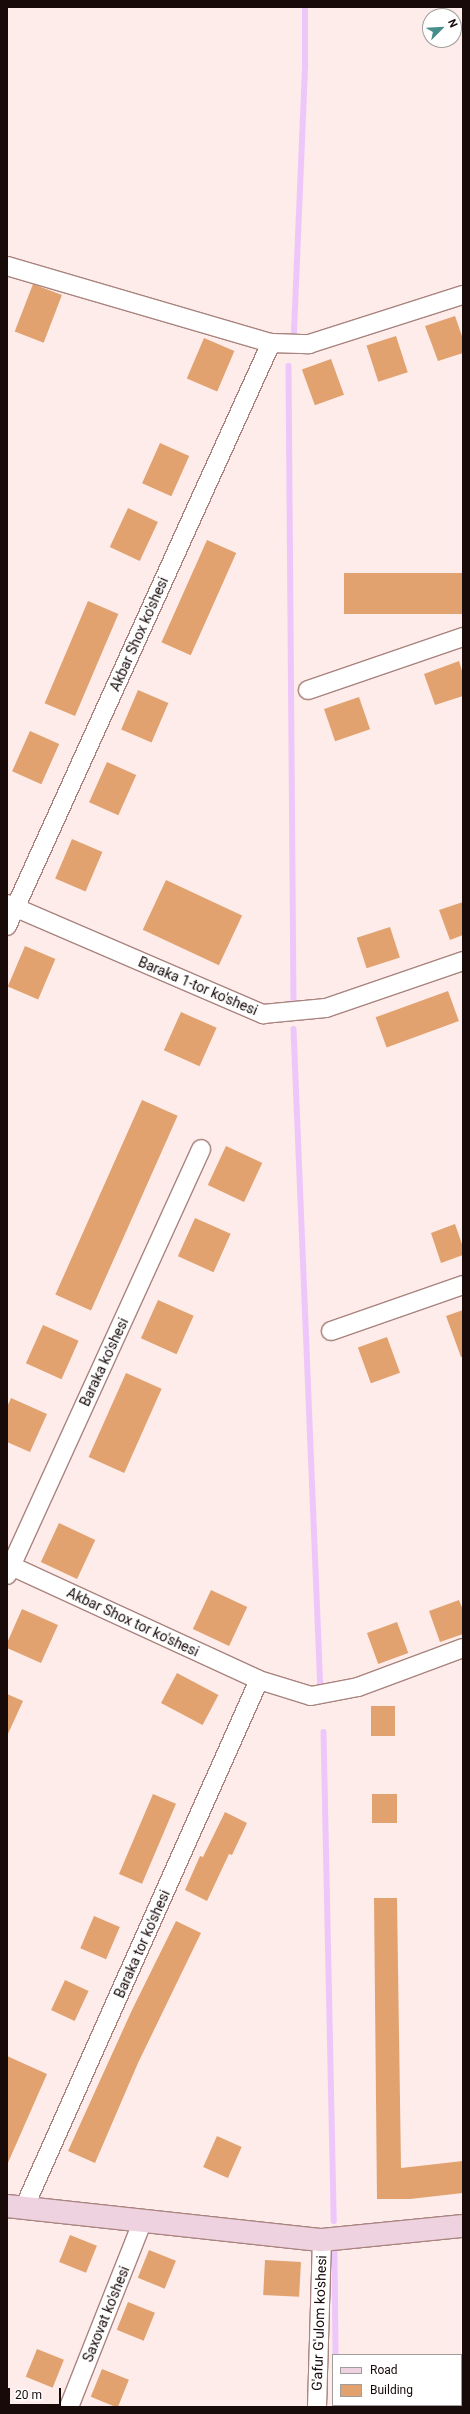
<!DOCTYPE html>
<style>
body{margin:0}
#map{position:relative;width:470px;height:2414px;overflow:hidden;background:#fdecea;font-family:Roboto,sans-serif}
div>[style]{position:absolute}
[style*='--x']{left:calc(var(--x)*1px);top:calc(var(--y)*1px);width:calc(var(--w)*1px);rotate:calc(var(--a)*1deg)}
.stream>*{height:5.5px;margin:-2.75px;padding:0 2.75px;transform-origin:2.75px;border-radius:2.75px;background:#eec7fa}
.building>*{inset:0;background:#e1a26f;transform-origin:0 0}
.roads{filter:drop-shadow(1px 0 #a9847f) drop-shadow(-1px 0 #a9847f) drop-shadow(0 1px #a9847f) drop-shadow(0 -1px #a9847f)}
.street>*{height:18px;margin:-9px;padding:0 9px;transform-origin:9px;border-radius:9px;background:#fff}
.secondary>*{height:22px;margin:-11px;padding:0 11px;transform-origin:11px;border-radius:11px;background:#efd2e0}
span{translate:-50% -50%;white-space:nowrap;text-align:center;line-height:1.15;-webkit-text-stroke:3px #fff;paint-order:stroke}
.street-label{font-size:14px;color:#170a09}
.frame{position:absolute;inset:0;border:8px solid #170a09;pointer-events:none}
.legend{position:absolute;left:332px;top:2354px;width:130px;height:52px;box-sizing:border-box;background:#fff;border:1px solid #a29d9d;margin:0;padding:5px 7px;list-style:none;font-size:12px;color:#170a09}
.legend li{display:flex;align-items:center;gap:8px;height:20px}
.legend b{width:20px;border:1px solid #a29d9d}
.north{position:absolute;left:422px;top:8px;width:40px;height:40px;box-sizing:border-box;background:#fff;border:1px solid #a29d9d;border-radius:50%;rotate:66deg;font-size:11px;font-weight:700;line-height:16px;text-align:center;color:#170a09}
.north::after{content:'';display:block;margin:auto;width:14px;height:18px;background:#468e8d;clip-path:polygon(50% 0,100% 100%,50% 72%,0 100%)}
.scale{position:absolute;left:8px;top:2388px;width:53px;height:18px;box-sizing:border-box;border:2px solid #170a09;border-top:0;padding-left:5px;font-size:12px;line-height:14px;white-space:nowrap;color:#170a09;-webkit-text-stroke:3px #fff;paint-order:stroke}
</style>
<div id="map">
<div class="stream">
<div style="--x:294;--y:332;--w:268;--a:-87.6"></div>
<div style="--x:305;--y:64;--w:57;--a:-90"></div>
<div style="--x:289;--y:366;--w:634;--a:89.55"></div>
<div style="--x:294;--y:1029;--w:665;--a:87.67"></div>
<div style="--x:324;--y:1732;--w:489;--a:88.8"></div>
<div style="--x:335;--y:2253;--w:102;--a:89.4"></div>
<div style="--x:336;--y:2405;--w:2;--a:90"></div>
</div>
<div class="building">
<div style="left:33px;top:284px;width:31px;height:51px;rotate:21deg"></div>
<div style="clip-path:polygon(455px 316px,463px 339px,463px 353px,438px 361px,425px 326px)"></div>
<div style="left:396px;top:336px;width:38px;height:31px;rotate:72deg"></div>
<div style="left:204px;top:338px;width:33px;height:44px;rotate:23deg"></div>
<div style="left:331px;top:359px;width:38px;height:31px;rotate:70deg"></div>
<div style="left:160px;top:443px;width:32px;height:44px;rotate:24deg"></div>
<div style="left:128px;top:508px;width:33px;height:43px;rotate:25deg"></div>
<div style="left:207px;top:540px;width:32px;height:112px;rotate:24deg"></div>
<div style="left:463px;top:573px;width:41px;height:119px;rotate:90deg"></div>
<div style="left:88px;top:601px;width:33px;height:111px;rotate:23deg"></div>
<div style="clip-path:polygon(459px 661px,463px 674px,463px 696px,435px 705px,424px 674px)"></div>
<div style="left:138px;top:690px;width:33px;height:43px;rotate:23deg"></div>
<div style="left:359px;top:697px;width:34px;height:37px;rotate:71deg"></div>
<div style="left:30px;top:731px;width:32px;height:44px;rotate:24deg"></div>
<div style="left:107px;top:762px;width:32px;height:44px;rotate:24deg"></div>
<div style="left:72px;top:839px;width:33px;height:43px;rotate:23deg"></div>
<div style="left:166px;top:880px;width:84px;height:55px;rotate:25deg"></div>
<div style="clip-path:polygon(463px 902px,463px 935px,450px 940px,439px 910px)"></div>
<div style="left:390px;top:927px;width:32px;height:35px;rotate:72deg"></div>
<div style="left:25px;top:946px;width:33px;height:44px;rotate:23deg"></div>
<div style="left:448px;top:991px;width:32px;height:77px;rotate:70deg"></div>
<div style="left:181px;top:1012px;width:39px;height:42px;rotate:24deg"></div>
<div style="left:142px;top:1100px;width:39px;height:213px;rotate:24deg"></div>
<div style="left:226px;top:1146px;width:40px;height:43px;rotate:25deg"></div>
<div style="left:195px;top:1218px;width:39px;height:42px;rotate:24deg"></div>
<div style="clip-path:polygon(455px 1224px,463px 1247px,463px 1255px,441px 1263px,431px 1233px)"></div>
<div style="left:158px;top:1300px;width:39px;height:42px;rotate:24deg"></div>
<div style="clip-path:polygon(463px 1310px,463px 1357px,461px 1357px,446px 1316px)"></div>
<div style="left:43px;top:1325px;width:39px;height:42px;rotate:24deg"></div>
<div style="left:387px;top:1337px;width:38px;height:31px;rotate:70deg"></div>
<div style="left:126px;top:1373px;width:39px;height:92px;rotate:24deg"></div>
<div style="clip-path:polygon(11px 1398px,47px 1414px,30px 1452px,7px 1442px,7px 1407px)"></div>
<div style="left:59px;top:1523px;width:40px;height:43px;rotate:25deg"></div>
<div style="left:211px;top:1590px;width:40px;height:43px;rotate:25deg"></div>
<div style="clip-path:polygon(459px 1600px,463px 1610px,463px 1634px,440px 1642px,429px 1611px)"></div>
<div style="clip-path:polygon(22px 1609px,58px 1625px,41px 1663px,7px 1648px,7px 1643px)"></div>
<div style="left:397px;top:1622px;width:33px;height:32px;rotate:70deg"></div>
<div style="left:177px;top:1673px;width:47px;height:34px;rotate:28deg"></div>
<div style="clip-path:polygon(7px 1694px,23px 1701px,7px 1736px)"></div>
<div style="left:395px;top:1706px;width:30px;height:24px;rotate:90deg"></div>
<div style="left:153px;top:1794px;width:25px;height:87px;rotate:23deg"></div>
<div style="left:372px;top:1794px;width:25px;height:29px"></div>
<div style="clip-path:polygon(225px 1812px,247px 1823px,232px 1855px,229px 1854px,207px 1901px,185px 1890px,200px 1856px,203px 1857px)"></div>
<div style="clip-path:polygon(374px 1898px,397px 1898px,401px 2168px,463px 2161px,463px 2193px,410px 2199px,377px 2199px)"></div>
<div style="left:94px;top:1916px;width:28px;height:35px;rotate:23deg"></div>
<div style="clip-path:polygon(176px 1921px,201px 1933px,138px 2063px,95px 2163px,68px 2151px,132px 2010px)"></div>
<div style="left:65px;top:1980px;width:26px;height:33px;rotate:25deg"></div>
<div style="clip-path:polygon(7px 2056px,47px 2074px,7px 2165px)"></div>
<div style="left:217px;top:2136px;width:27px;height:34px;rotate:24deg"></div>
<div style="left:70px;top:2235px;width:29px;height:29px;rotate:22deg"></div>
<div style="left:149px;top:2250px;width:29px;height:30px;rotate:22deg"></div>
<div style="left:265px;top:2260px;width:36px;height:35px;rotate:3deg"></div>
<div style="left:128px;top:2302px;width:29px;height:30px;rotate:22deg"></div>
<div style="left:37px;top:2349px;width:29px;height:30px;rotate:22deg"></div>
<div style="left:102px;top:2369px;width:29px;height:30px;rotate:22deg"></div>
</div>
<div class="roads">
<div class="street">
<div style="--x:7;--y:266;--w:275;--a:16.3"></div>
<div style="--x:271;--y:343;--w:38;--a:2"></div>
<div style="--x:309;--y:344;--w:162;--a:-17.7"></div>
<div style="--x:308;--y:690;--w:164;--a:-18.9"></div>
<div style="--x:7;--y:904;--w:279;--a:23.3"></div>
<div style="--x:263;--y:1014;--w:63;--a:-5.4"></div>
<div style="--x:326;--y:1008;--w:145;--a:-18.9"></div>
<div style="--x:7;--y:926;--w:640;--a:-65.64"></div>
<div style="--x:331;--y:1331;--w:140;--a:-19.2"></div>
<div style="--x:7;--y:1564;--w:277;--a:24.7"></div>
<div style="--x:259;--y:1680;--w:54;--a:17.1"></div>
<div style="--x:311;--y:1696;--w:48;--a:-10.8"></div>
<div style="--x:358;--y:1687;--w:112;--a:-20.4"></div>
<div style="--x:7;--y:1575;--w:468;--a:-65.5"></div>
<div style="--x:24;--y:2208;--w:578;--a:-66.01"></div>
<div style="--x:69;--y:2407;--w:201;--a:-68.4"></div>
<div style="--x:317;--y:2407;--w:167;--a:-88.3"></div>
</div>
<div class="secondary">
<div style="--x:7;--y:2206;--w:317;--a:6.2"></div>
<div style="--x:322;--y:2240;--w:142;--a:-5.7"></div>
</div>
</div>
<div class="street-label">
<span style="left:139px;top:634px;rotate:-66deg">Akbar Shox ko'shesi</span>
<span style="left:198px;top:986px;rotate:23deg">Baraka 1-tor ko'shesi</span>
<span style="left:104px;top:1362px;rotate:-65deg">Baraka ko'shesi</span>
<span style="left:133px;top:1622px;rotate:25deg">Akbar Shox tor ko'shesi</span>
<span style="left:142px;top:1944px;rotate:-66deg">Baraka tor ko'shesi</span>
<span style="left:106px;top:2314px;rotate:-68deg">Saxovat ko'shesi</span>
<span style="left:319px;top:2323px;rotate:-88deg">G'afur G'ulom ko'shesi</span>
</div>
<div class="frame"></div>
<ul class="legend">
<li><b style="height:5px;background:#efd2e0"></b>Road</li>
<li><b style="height:11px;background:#e1a26f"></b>Building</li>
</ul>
<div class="north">N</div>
<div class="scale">20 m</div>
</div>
